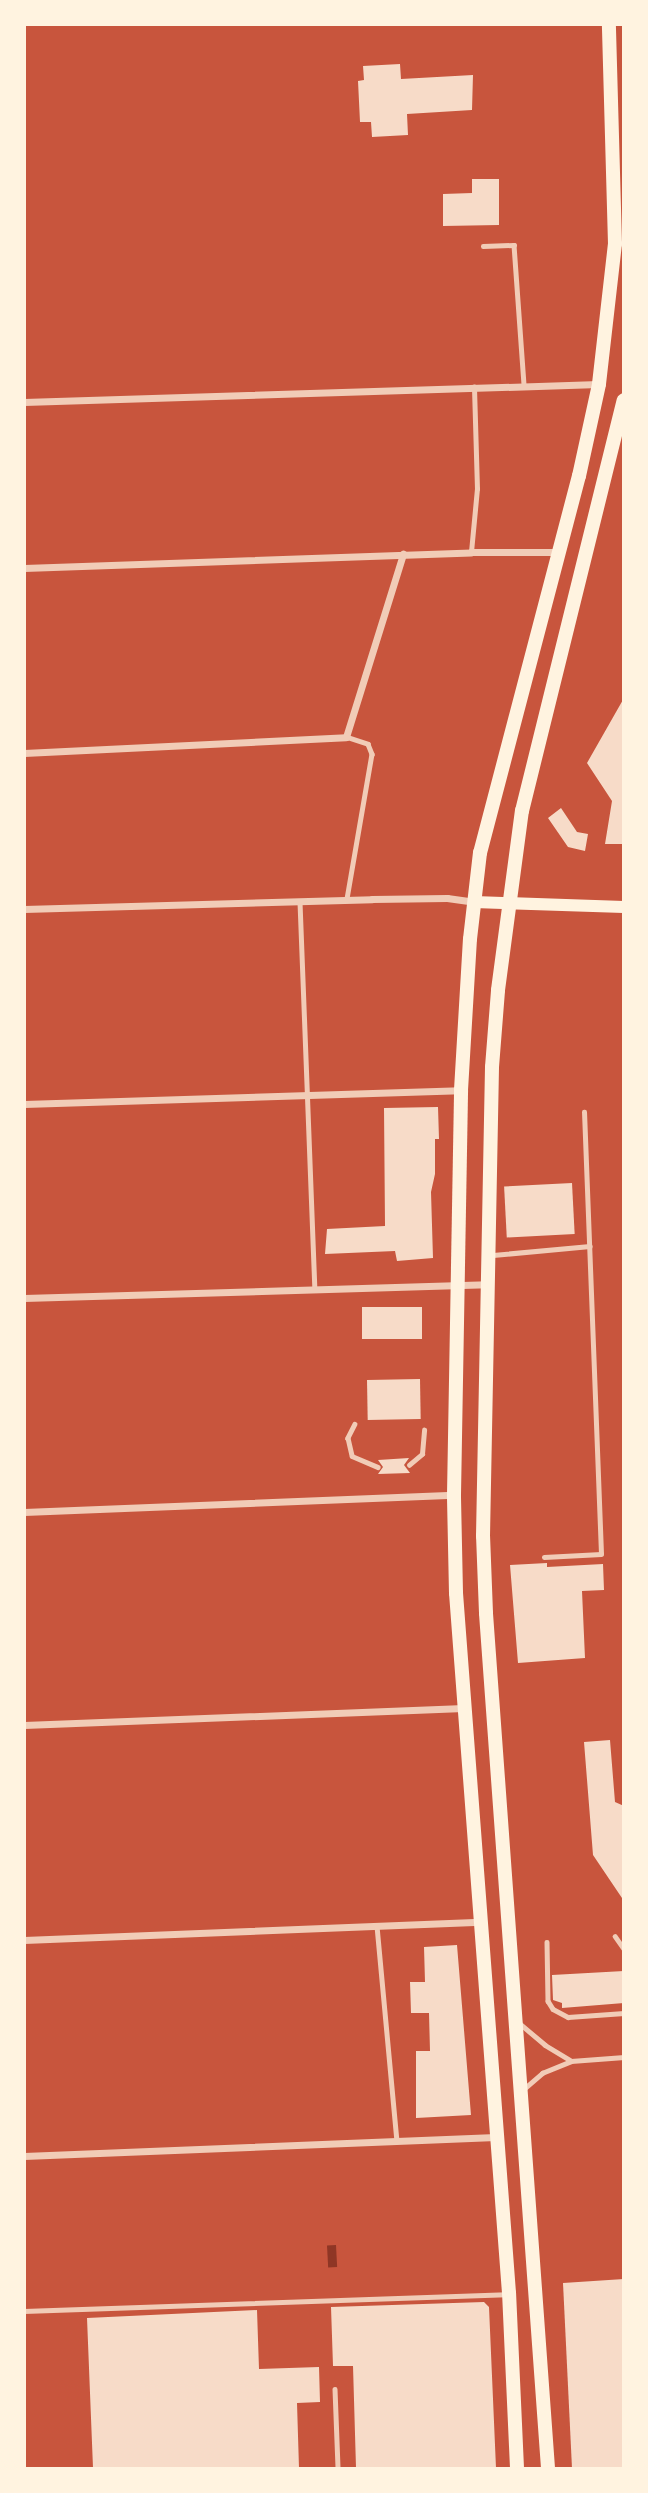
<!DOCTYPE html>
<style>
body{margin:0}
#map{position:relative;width:648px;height:2493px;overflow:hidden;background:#c8553d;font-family:"PT Sans",sans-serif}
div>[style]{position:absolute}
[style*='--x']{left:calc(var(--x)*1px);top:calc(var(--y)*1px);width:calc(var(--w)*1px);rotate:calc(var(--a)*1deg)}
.water>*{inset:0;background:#8f3625;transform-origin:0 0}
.building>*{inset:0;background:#f7dbc8;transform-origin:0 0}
.service>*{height:4.5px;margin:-2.25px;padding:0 2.25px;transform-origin:2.25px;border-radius:2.25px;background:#f1ccb7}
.minor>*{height:7px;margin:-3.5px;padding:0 3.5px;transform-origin:3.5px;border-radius:3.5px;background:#f1ccb7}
.secondary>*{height:12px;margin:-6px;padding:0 6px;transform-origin:6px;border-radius:6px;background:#fff3e0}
.trunk>*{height:14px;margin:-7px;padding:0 7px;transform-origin:7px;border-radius:7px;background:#fff3e0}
span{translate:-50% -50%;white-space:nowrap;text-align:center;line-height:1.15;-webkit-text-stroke:6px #fff3e0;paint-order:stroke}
.frame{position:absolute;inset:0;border:26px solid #fff3e0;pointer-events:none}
</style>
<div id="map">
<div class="water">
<div style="left:336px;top:2245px;width:22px;height:9px;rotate:87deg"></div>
</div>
<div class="building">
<div style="clip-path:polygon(400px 64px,401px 79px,473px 75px,472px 110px,407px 114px,408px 135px,372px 137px,371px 122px,360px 122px,358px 81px,364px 80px,363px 66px)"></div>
<div style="clip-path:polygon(472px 179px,499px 179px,499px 225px,443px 226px,443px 194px,472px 193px)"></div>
<div style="clip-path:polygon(624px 698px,624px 844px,605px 844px,612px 801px,587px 763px)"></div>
<div style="clip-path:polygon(561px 808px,577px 832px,588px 834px,585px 851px,568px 847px,548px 818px)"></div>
<div style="clip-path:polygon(438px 1107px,439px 1139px,435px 1139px,435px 1174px,431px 1192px,433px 1258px,397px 1261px,395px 1251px,325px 1254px,327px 1229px,385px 1226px,384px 1108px)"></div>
<div style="left:572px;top:1183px;width:51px;height:68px;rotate:87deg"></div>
<div style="left:362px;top:1307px;width:60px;height:32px"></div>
<div style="left:420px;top:1379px;width:40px;height:53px;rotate:89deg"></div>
<div style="clip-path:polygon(409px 1458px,404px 1465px,410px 1473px,378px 1474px,383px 1467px,378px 1460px)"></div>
<div style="clip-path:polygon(547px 1563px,547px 1567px,603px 1564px,604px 1590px,582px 1591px,585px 1658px,518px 1663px,510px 1565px)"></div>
<div style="clip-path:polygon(610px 1740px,615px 1802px,624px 1806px,624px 1901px,593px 1855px,584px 1742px)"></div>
<div style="clip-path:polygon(457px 1945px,471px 2115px,416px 2118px,416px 2051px,430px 2051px,429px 2013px,411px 2013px,410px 1982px,425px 1982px,424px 1947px)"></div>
<div style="clip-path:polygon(624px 1971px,624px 2003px,562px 2008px,562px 2003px,553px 2000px,552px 1975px)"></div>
<div style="clip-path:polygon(624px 2279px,624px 2468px,572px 2468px,563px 2283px)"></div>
<div style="clip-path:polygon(484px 2302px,489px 2307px,496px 2468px,356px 2468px,353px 2366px,333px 2366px,331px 2307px)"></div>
<div style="clip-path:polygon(257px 2310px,259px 2369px,319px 2367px,320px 2402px,297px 2403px,299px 2468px,93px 2468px,87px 2318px)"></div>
</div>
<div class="service">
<div style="--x:483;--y:246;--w:31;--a:-2"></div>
<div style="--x:514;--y:245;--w:139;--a:85.9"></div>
<div style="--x:471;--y:552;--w:63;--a:-84.6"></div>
<div style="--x:477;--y:489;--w:102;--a:-91.7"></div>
<div style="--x:347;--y:737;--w:22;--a:18"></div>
<div style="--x:368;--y:744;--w:11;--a:68"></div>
<div style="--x:372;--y:754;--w:147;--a:99.8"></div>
<div style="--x:300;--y:902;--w:386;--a:87.8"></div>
<div style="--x:493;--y:1255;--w:97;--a:-5.3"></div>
<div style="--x:355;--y:1424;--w:16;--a:117"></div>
<div style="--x:348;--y:1438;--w:18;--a:77"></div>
<div style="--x:352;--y:1456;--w:28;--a:23"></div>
<div style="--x:409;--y:1465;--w:17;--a:-40"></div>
<div style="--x:422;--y:1454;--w:24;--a:-85"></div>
<div style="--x:544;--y:1557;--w:57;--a:-3"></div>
<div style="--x:601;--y:1554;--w:442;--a:-92.2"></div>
<div style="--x:377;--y:1926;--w:216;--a:84.7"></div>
<div style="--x:615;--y:1936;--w:16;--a:55"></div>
<div style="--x:547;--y:1942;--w:59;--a:89"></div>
<div style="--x:548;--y:2001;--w:9;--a:58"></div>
<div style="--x:553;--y:2009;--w:17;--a:28"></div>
<div style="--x:568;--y:2017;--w:56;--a:-4.1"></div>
<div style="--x:518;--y:2022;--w:35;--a:40"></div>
<div style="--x:545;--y:2045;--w:29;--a:31"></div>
<div style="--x:525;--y:2088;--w:23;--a:-41"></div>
<div style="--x:542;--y:2073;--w:31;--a:-22"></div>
<div style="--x:571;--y:2061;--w:53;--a:-4.3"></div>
<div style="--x:24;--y:2311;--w:482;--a:-2"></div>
<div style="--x:335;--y:2389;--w:79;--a:87.8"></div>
</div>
<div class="minor">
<div style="--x:24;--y:402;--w:575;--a:-1.79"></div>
<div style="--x:24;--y:568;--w:447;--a:-2"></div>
<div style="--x:471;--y:552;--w:87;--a:0"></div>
<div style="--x:24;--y:753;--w:322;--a:-2.8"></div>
<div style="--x:346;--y:737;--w:192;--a:-72.7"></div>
<div style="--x:24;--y:909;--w:348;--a:-1.6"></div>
<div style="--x:372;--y:899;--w:75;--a:-0.8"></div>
<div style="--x:447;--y:898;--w:27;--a:8"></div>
<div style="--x:24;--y:1104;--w:436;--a:-1.8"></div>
<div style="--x:24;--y:1298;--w:463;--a:-1.7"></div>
<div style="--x:24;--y:1512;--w:430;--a:-2.3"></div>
<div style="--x:24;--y:1725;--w:440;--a:-2.2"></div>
<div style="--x:24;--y:1940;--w:457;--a:-2.3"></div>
<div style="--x:24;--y:2156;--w:472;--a:-2.3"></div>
</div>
<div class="secondary">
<div style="--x:474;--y:902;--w:150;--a:1.9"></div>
</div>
<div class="trunk">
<div style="--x:517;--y:2468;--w:175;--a:-92.6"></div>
<div style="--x:509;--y:2293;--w:702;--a:-94.33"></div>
<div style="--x:456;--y:1593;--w:98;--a:-91.2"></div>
<div style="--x:454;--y:1495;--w:405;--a:-89"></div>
<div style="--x:461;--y:1090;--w:151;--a:-86.6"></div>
<div style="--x:470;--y:939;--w:87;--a:-83.4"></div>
<div style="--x:480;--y:853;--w:390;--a:-75.3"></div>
<div style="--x:579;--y:476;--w:94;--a:-77.7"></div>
<div style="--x:599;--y:384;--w:141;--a:-83.5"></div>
<div style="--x:615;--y:244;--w:220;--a:-91.6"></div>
<div style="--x:548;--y:2468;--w:857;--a:-94.15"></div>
<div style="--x:486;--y:1613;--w:77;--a:-92.2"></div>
<div style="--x:483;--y:1536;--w:469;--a:-88.9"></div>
<div style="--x:492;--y:1067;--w:77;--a:-85.5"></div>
<div style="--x:498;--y:990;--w:181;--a:-82.4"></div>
<div style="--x:522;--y:811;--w:423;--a:-76.1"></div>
</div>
<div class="frame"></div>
</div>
